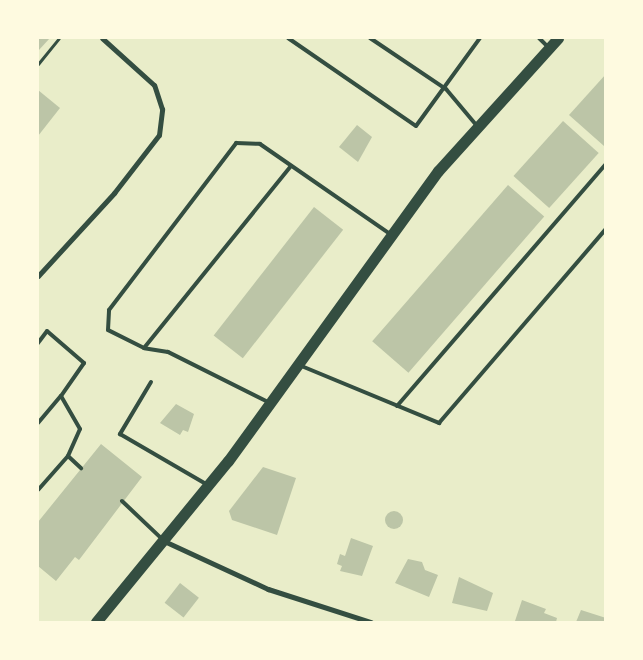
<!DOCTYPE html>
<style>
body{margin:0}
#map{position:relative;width:643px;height:660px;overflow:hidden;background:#e9edc9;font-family:Cabin,sans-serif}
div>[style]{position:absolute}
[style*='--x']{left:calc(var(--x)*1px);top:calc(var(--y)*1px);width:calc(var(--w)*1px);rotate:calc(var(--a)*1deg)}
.building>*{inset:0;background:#bcc5a7;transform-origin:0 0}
.round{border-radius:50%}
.path>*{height:3px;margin:-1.5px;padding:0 1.5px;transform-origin:1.5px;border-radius:1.5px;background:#344e41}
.service>*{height:4px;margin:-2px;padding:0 2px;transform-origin:2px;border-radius:2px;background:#344e41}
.minor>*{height:5px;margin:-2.5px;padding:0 2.5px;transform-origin:2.5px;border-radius:2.5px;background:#344e41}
.primary>*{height:11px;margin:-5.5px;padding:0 5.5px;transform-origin:5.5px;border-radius:5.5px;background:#344e41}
span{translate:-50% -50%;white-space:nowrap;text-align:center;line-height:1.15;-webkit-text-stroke:4px #fefae0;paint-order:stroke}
.frame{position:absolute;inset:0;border:39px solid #fefae0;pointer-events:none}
</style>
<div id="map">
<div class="building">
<div style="clip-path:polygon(38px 38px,50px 38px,38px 51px)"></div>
<div style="clip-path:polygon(606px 74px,606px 144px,604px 146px,569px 115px)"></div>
<div style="clip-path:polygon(38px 90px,60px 108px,38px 136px)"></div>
<div style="left:563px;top:121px;width:48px;height:74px;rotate:42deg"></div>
<div style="clip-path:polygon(357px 125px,372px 137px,358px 162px,339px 147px)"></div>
<div style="left:508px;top:185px;width:48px;height:207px;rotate:41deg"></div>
<div style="left:314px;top:207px;width:37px;height:163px;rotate:38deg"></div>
<div style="clip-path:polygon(176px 404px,194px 414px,188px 432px,183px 430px,180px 435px,160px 423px)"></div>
<div style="clip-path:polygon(101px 444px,142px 477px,79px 560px,75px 557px,56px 581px,38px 566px,38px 522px)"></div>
<div style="clip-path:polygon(263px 467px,296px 478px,277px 535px,232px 520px,229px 511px)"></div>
<div class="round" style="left:385px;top:511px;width:18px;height:18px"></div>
<div style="clip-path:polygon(351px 538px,373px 546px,362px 576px,340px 571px,342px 566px,337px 564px,340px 554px,345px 556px)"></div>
<div style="clip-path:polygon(408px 559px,422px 562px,425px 570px,438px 575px,429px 597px,395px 583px)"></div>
<div style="clip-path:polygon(459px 577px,493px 593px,487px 611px,452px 603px)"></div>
<div style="left:180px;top:583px;width:24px;height:25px;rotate:38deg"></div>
<div style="clip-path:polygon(522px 600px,546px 609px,544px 613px,557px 618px,556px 622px,515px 621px)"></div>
<div style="clip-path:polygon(581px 610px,606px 618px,606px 622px,576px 622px)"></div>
</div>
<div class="path">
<div style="--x:38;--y:64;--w:33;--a:-51"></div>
</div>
<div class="service">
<div style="--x:288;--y:38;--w:155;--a:34.5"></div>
<div style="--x:416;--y:126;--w:109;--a:-54"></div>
<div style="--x:370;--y:38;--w:92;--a:33.9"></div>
<div style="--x:446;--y:89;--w:48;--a:50"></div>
<div style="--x:539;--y:38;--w:13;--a:45"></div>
<div style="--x:38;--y:343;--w:15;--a:-53"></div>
<div style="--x:47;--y:331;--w:49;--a:40.9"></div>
<div style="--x:84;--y:363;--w:40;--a:124.9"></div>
<div style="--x:61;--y:396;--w:38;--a:60"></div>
<div style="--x:80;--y:429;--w:30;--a:114"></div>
<div style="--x:68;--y:456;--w:45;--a:131.4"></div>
<div style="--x:144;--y:348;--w:234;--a:-51.1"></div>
<div style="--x:299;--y:365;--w:152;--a:22.5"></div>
<div style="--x:439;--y:423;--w:256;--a:-49.3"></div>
<div style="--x:151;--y:382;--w:61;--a:120.8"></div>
<div style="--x:120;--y:434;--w:99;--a:30.2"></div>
<div style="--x:268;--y:402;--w:112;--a:-153.4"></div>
<div style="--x:168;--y:352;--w:24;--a:-171"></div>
<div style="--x:144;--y:348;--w:40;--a:-153.4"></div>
<div style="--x:108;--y:330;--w:20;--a:-87"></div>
<div style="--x:109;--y:310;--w:210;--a:-52.7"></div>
<div style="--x:236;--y:143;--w:24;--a:2"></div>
<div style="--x:260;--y:144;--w:158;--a:34.7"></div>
<div style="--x:397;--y:406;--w:320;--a:-49.2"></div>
<div style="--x:38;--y:423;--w:35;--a:-50"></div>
<div style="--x:68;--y:456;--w:18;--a:43"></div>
<div style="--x:122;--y:501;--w:55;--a:43.5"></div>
</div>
<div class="minor">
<div style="--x:38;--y:276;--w:113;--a:-47.5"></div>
<div style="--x:114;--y:193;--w:73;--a:-52.2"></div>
<div style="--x:159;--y:135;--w:26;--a:-83"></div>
<div style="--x:162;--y:109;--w:25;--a:-108"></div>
<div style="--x:154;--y:85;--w:70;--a:-137.9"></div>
<div style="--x:164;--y:541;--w:115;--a:24.8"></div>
<div style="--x:268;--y:589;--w:108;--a:17.8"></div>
</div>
<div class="primary">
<div style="--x:96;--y:622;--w:208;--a:-50.7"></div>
<div style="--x:228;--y:461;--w:358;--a:-54.1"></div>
<div style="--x:438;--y:171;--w:179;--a:-47.9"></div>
</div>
<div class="frame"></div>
</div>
